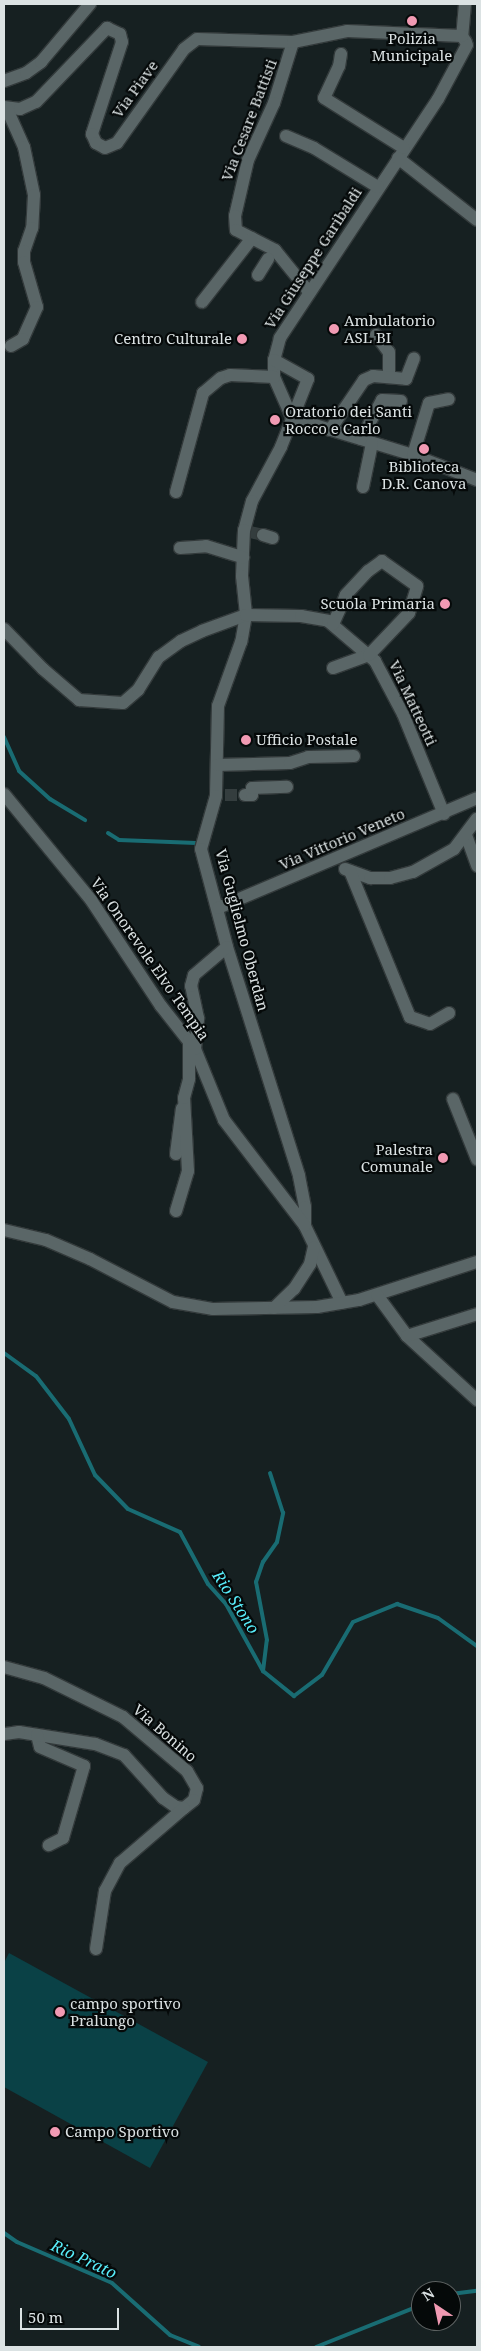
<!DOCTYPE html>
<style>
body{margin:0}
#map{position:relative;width:481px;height:2351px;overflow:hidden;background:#162021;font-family:"Noto Serif",serif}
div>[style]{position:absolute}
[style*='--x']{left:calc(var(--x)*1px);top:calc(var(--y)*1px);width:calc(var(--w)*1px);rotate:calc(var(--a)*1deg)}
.green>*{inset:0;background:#0a4146}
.stream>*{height:4px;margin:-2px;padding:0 2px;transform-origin:2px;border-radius:2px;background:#196c73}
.minor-tunnel>*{height:12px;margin-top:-6px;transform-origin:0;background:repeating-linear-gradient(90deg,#343d3e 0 12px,transparent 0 18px)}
.roads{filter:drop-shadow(1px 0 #333a3b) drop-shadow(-1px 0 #333a3b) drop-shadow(0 1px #333a3b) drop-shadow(0 -1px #333a3b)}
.minor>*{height:12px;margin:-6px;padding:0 6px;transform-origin:6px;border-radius:6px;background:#5a6667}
.dots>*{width:14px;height:14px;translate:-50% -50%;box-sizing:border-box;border:2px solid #050909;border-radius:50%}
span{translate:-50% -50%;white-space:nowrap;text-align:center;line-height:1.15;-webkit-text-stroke:4.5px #050909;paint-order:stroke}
.poi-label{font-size:15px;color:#dbe2e3}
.left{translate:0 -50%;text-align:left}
.right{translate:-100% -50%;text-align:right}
.street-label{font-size:15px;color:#dbe2e3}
.water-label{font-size:16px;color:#58ecf9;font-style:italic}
.frame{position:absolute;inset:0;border:5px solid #dbe2e3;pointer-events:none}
.north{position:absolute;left:411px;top:2281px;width:50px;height:50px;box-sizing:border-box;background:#050909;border:1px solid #5b6060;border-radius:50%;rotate:326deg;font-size:14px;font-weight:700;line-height:20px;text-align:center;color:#dbe2e3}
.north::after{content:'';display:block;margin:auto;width:18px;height:22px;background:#f19ab3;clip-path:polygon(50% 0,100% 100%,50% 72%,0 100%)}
.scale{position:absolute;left:20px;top:2308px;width:99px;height:22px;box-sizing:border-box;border:2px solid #dbe2e3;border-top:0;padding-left:6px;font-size:15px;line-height:18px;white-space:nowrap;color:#dbe2e3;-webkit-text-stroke:4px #050909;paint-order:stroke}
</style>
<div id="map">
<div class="green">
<div style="clip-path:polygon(9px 1953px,208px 2062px,150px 2168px,4px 2087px,4px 1963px)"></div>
</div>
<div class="stream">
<div style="--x:4;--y:737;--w:37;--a:66"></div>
<div style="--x:19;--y:771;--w:42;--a:42.1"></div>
<div style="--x:50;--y:799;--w:41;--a:31"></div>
<div style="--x:108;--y:833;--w:13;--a:32"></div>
<div style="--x:119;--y:840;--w:77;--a:2.2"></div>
<div style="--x:4;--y:1353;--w:39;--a:36"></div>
<div style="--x:36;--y:1376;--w:54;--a:52.5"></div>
<div style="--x:69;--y:1419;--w:62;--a:65.1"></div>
<div style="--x:95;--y:1475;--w:47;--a:45.9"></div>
<div style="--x:128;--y:1509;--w:57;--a:23.9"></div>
<div style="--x:180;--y:1532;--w:59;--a:61.7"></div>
<div style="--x:208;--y:1584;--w:27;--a:48"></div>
<div style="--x:226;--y:1604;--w:77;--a:61.1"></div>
<div style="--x:263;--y:1671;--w:40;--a:39"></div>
<div style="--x:294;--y:1696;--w:35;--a:-37"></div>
<div style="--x:322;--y:1675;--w:61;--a:-59.7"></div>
<div style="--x:353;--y:1622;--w:48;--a:-22.2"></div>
<div style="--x:397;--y:1604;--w:43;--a:18.9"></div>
<div style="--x:438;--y:1618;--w:48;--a:35.7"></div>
<div style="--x:263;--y:1671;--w:31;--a:-83"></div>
<div style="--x:267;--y:1640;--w:59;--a:-100.7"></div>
<div style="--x:256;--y:1582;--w:21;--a:-71"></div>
<div style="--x:263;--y:1562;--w:24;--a:-55"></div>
<div style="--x:277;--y:1542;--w:30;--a:-78"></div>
<div style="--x:283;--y:1513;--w:42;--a:-108"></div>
<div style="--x:4;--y:2233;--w:16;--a:35"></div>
<div style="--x:17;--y:2242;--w:103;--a:23.3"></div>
<div style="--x:112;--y:2283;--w:78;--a:41.9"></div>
<div style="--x:170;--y:2335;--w:31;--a:22"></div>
<div style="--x:451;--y:2294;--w:26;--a:-7"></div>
<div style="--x:316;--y:2347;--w:113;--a:-21.8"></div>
</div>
<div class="minor-tunnel">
<div style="--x:250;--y:532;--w:13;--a:13"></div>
<div style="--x:225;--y:795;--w:20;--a:0"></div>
</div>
<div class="roads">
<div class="minor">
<div style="--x:465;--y:4;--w:32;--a:95"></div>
<div style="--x:462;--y:36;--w:7;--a:56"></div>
<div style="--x:293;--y:42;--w:64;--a:107.3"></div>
<div style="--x:274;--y:103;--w:63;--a:114.5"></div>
<div style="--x:248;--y:160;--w:57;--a:103.1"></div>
<div style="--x:235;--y:216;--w:14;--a:86"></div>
<div style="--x:236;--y:230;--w:44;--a:27.1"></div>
<div style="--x:275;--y:250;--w:55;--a:50.9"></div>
<div style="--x:467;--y:45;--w:61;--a:118.2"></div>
<div style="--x:438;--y:99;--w:287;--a:123.5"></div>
<div style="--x:280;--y:338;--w:23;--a:105"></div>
<div style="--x:274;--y:360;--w:17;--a:90"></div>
<div style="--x:274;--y:377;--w:45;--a:66.3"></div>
<div style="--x:292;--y:418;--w:127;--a:17"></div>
<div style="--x:413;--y:455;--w:69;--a:21.3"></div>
<div style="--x:341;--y:54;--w:12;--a:99"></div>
<div style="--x:339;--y:66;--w:35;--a:115"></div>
<div style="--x:324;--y:98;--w:94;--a:32"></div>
<div style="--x:4;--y:81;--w:23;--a:-20"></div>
<div style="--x:26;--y:73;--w:19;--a:-36"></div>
<div style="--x:41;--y:62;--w:76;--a:-49.8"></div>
<div style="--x:4;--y:107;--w:16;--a:7"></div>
<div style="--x:20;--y:109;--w:17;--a:-24"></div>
<div style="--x:36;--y:102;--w:103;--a:-46.2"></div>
<div style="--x:107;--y:28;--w:14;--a:25"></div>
<div style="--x:120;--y:34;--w:8;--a:76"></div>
<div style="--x:122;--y:42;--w:97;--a:108.1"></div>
<div style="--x:92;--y:134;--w:10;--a:66"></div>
<div style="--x:96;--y:143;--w:10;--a:29"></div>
<div style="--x:105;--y:148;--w:13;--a:-23"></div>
<div style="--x:117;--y:143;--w:115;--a:-54.5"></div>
<div style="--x:184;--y:49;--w:16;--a:-38"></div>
<div style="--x:197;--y:39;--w:96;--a:1.8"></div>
<div style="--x:293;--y:42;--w:55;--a:-11.5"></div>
<div style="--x:347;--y:31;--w:115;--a:2.5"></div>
<div style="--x:7;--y:109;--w:42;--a:65.9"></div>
<div style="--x:24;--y:147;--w:49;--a:78.2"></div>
<div style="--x:34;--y:195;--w:33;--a:93"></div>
<div style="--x:32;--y:228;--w:24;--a:109"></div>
<div style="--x:24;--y:251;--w:11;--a:90"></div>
<div style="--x:24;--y:262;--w:47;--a:73.9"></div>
<div style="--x:37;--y:307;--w:35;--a:114"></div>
<div style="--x:23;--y:339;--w:14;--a:150"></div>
<div style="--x:286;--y:136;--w:30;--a:23"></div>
<div style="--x:314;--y:148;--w:75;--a:31.4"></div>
<div style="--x:398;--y:158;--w:100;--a:38.1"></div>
<div style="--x:258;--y:275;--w:19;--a:-58"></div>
<div style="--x:202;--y:302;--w:81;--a:-52"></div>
<div style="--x:376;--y:335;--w:21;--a:53"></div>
<div style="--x:389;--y:352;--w:24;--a:90"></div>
<div style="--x:274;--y:360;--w:39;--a:29"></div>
<div style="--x:308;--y:379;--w:73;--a:111.7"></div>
<div style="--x:281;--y:447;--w:61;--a:118.2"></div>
<div style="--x:252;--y:501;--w:30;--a:105"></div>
<div style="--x:244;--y:530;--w:46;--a:92.5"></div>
<div style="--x:242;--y:576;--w:39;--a:84"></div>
<div style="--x:246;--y:615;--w:27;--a:100"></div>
<div style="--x:241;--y:642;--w:68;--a:109.8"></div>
<div style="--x:218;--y:706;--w:90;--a:91.3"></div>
<div style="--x:216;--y:796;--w:55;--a:105.8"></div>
<div style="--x:201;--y:849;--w:101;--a:75.1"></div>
<div style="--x:227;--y:947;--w:240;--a:72.5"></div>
<div style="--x:299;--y:1176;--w:32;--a:79"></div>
<div style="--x:305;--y:1207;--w:19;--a:90"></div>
<div style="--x:305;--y:1226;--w:85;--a:64.3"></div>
<div style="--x:330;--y:430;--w:60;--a:-55.8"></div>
<div style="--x:364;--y:380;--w:10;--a:-24"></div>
<div style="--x:373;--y:376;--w:33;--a:5"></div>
<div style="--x:406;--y:379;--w:22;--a:-69"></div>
<div style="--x:361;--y:439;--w:44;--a:-61.7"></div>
<div style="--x:382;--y:400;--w:19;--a:3"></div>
<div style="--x:413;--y:455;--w:54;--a:-72.9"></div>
<div style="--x:429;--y:403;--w:20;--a:-11"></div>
<div style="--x:363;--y:487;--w:45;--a:-78.4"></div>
<div style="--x:176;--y:492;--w:103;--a:-74.7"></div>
<div style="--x:203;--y:393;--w:23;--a:-40"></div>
<div style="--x:221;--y:378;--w:9;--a:-18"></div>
<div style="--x:230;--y:375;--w:44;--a:2.6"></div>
<div style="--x:263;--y:535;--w:10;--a:17"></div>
<div style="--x:180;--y:548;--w:26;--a:-4"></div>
<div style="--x:206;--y:546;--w:39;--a:17"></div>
<div style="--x:4;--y:629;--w:56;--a:45.7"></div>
<div style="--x:43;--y:669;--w:48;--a:40.7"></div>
<div style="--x:79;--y:700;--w:44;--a:3.9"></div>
<div style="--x:123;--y:703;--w:20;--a:-41"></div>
<div style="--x:138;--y:690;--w:39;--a:-58"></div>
<div style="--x:159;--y:657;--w:27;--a:-36"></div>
<div style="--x:181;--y:641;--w:23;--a:-25"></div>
<div style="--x:202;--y:631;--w:47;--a:-20"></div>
<div style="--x:246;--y:615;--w:55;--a:1"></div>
<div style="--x:301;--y:616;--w:27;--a:10"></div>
<div style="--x:328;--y:621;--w:62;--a:40.4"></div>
<div style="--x:375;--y:661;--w:60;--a:62.2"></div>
<div style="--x:403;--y:714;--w:108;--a:67.7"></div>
<div style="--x:333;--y:668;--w:38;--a:-20"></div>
<div style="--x:369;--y:655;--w:58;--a:-46.4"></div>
<div style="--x:409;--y:613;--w:28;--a:-73"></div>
<div style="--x:417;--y:586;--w:43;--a:-144.5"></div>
<div style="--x:382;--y:561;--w:17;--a:144"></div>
<div style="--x:368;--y:571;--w:33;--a:133"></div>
<div style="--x:346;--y:595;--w:32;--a:114"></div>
<div style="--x:217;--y:765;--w:73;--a:-1.6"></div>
<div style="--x:290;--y:763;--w:19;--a:-18"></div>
<div style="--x:308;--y:757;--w:46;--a:-1.2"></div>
<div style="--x:4;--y:794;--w:137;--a:50.6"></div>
<div style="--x:91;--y:900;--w:127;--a:56.6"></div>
<div style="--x:161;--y:1006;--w:55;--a:51.7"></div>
<div style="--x:195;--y:1049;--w:77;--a:67.8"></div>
<div style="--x:224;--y:1120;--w:133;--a:52.6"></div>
<div style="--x:245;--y:795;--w:7;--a:0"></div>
<div style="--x:252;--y:795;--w:7;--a:-90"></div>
<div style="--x:252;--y:788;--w:35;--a:-2"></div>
<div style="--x:466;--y:835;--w:33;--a:70"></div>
<div style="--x:345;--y:869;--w:27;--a:20"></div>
<div style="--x:370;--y:878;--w:20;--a:0"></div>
<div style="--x:390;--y:878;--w:24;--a:-15"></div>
<div style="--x:413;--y:872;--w:47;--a:-29.3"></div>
<div style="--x:454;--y:849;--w:38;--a:-53"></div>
<div style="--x:350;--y:871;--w:158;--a:67.7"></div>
<div style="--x:410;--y:1017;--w:21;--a:19"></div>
<div style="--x:430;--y:1024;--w:22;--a:-30"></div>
<div style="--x:218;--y:908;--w:281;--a:-23"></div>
<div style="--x:195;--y:1049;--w:31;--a:-84"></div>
<div style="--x:198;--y:1018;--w:33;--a:-102"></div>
<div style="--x:191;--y:986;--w:11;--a:-75"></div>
<div style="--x:194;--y:975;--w:43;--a:-40.3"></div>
<div style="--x:453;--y:1099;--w:65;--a:68.2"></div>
<div style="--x:176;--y:1154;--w:46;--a:-82.6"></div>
<div style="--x:176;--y:1211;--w:42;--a:-73.3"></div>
<div style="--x:188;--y:1171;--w:73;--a:-93.1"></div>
<div style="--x:184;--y:1098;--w:20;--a:-75"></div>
<div style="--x:189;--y:1079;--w:39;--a:-90"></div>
<div style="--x:4;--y:1230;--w:43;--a:13.4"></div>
<div style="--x:46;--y:1240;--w:48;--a:23.4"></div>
<div style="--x:90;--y:1259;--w:93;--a:27.4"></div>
<div style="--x:173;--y:1302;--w:41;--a:9.9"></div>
<div style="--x:213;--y:1309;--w:104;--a:-1.1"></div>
<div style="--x:317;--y:1307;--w:43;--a:-9.5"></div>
<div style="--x:359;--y:1300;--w:124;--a:-17.9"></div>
<div style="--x:377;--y:1295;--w:51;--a:53.8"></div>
<div style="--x:407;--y:1336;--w:95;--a:42.4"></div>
<div style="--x:274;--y:1308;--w:28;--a:-44"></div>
<div style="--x:294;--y:1289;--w:30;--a:-57"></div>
<div style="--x:310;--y:1264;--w:17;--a:-77"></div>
<div style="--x:407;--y:1336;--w:73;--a:-17.4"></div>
<div style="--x:4;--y:1667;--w:41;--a:15.4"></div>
<div style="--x:44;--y:1678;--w:88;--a:26.3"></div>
<div style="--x:123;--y:1717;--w:84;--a:40.2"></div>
<div style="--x:187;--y:1771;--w:20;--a:60"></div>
<div style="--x:197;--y:1788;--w:12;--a:104"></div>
<div style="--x:194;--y:1800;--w:13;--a:141"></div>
<div style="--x:184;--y:1808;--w:8;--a:-173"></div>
<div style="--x:176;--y:1807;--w:16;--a:-145"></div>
<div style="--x:163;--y:1798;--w:58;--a:-132.2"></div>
<div style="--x:124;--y:1755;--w:31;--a:-159"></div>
<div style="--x:95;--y:1744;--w:77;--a:-171"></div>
<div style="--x:19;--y:1732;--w:15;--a:172"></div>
<div style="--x:37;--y:1735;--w:12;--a:76"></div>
<div style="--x:40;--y:1747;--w:48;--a:23.4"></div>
<div style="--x:84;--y:1766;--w:75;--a:106.3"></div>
<div style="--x:63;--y:1838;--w:16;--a:153"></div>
<div style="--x:96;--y:1949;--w:59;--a:-81.2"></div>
<div style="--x:105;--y:1891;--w:32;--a:-62"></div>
<div style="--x:120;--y:1863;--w:84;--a:-40.7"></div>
</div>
</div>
<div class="dots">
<div style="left:412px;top:21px;background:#f19ab3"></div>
<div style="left:334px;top:329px;background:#f19ab3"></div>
<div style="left:242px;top:339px;background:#f19ab3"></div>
<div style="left:275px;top:420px;background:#f19ab3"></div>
<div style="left:424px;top:449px;background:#f19ab3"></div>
<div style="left:445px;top:604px;background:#f19ab3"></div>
<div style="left:246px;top:740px;background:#f19ab3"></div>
<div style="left:443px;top:1158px;background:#f19ab3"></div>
<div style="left:60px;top:2012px;background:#f19ab3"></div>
<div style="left:55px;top:2132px;background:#f19ab3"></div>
</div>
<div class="poi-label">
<span style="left:412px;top:47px">Polizia<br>Municipale</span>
<span class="left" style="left:344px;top:329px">Ambulatorio<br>ASL BI</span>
<span class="right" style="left:232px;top:339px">Centro Culturale</span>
<span class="left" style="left:285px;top:420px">Oratorio dei Santi<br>Rocco e Carlo</span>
<span style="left:424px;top:475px">Biblioteca<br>D.R. Canova</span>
<span class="right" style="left:435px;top:604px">Scuola Primaria</span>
<span class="left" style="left:256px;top:740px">Ufficio Postale</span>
<span class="right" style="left:433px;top:1158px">Palestra<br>Comunale</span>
<span class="left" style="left:70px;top:2012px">campo sportivo<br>Pralungo</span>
<span class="left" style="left:65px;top:2132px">Campo Sportivo</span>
</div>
<div class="street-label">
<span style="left:135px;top:89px;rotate:-54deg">Via Piave</span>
<span style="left:249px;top:120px;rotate:-69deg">Via Cesare Battisti</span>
<span style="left:313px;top:258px;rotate:-57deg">Via Giuseppe Garibaldi</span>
<span style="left:413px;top:703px;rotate:65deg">Via Matteotti</span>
<span style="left:342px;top:839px;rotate:-23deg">Via Vittorio Veneto</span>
<span style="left:242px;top:930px;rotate:75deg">Via Guglielmo Oberdan</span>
<span style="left:150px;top:959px;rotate:55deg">Via Onorevole Elvo Tempia</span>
<span style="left:165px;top:1733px;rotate:41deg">Via Bonino</span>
</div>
<div class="water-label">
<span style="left:236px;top:1602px;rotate:57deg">Rio Stono</span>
<span style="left:84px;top:2259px;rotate:25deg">Rio Prato</span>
</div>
<div class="frame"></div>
<div class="north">N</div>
<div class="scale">50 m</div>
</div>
